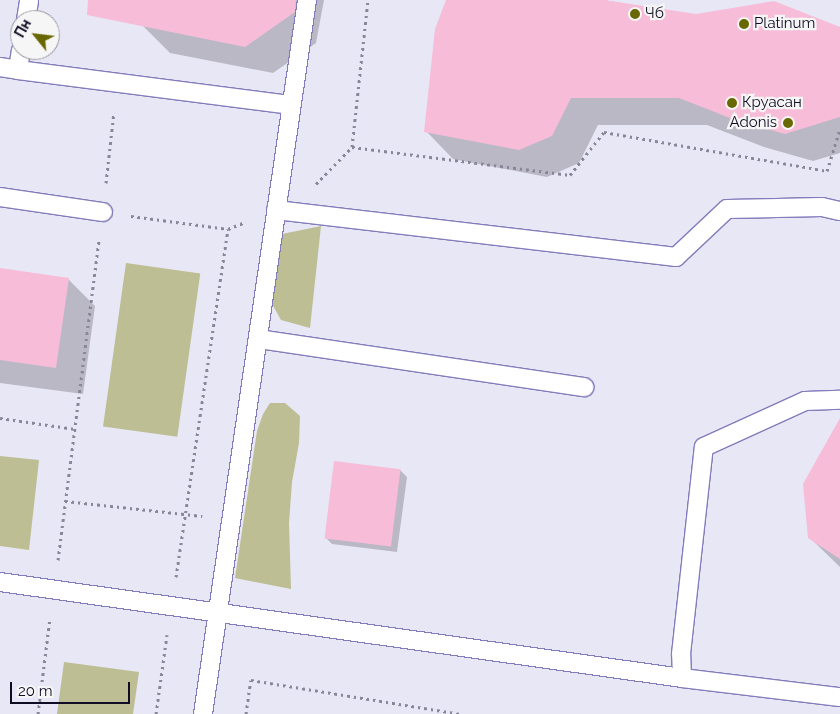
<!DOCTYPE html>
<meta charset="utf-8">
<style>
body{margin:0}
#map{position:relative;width:840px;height:714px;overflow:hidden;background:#e8e7f5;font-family:Raleway,sans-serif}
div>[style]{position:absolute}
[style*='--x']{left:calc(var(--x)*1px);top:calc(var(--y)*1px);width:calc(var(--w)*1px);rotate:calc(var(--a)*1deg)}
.green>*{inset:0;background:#bdbe93;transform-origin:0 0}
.shadow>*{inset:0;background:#0003}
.building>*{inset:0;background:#f7bcd8;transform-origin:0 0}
.path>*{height:3px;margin-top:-1.5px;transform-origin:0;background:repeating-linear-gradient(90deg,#888698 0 2.5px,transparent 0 6.5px)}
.roads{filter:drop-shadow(1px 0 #837cbb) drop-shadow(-1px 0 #837cbb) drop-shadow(0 1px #837cbb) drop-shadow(0 -1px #837cbb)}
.service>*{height:18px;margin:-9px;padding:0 9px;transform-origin:9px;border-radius:9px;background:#fff}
.dots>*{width:14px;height:14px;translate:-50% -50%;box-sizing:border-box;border:2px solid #f6f6f6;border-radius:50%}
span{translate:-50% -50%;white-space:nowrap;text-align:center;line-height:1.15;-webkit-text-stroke:4.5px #f6f6f6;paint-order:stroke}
.poi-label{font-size:15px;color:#100c23}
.left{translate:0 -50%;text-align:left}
.right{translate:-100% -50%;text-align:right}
.north{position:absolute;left:10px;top:10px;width:50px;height:50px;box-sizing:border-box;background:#f6f6f6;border:1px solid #9a98a2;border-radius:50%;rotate:299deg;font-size:14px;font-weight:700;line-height:20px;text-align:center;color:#100c23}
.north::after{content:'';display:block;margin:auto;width:18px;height:22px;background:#696700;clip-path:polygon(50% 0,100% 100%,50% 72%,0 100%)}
.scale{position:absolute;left:10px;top:682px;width:120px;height:22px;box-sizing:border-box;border:2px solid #100c23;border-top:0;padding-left:6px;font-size:15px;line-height:18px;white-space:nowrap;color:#100c23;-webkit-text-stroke:4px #f6f6f6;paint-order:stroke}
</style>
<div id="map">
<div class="green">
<div style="clip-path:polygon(321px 226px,310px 328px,281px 320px,271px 302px,277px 251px,282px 234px)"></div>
<div style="left:126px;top:263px;width:75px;height:165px;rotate:8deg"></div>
<div style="clip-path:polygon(270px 403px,285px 403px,300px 416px,299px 443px,292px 482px,289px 523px,291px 589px,235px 578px,257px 431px,263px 414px)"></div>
<div style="clip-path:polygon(0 456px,39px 460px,29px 550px,0 546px)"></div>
<div style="clip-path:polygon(64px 662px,139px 672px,133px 714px,57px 714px)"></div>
</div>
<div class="shadow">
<div style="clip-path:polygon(124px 0,324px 0,316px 43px,273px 73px,170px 53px,142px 25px)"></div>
<div style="clip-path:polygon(447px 0,603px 0,688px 14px,840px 28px,840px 153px,813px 161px,764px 147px,707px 125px,598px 125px,579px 163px,547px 177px,453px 159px,426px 131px)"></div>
<div style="clip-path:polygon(0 269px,68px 279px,95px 306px,83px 394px,0 383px)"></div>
<div style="clip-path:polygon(840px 445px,840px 567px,809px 537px)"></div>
<div style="clip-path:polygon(400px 470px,407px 477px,397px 552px,332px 544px,325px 537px)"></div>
</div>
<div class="building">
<div style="clip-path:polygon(88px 0,296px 0,295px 12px,245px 47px,87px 15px)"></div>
<div style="clip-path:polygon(446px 0,604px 0,696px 14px,774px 1px,840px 27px,840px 117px,785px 134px,735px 120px,679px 98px,571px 98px,552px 136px,519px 150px,424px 132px,435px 29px)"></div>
<div style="clip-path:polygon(0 268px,69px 278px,56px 368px,0 360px)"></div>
<div style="clip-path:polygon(840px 418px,840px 559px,808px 538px,803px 484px)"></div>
<div style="left:334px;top:461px;width:67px;height:78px;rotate:7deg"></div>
</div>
<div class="path">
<div style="--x:352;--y:147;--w:220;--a:7.3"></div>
<div style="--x:570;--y:175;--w:55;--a:-51.7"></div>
<div style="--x:604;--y:132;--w:226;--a:9.9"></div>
<div style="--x:827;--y:171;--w:44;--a:-72.8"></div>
<div style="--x:106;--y:183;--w:71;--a:-83.6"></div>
<div style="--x:316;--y:184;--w:52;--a:-45.8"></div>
<div style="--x:352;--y:147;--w:148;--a:-83.8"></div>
<div style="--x:131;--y:216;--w:98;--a:7.6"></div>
<div style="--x:228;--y:229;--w:18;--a:-22"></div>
<div style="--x:0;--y:418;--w:76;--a:8.3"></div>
<div style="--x:65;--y:501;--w:138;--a:6.2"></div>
<div style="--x:58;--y:560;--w:322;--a:-82.7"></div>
<div style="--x:176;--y:577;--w:352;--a:-81.5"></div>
<div style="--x:38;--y:714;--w:97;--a:-82.9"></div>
<div style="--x:156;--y:714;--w:80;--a:-82.1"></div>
<div style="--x:246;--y:714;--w:34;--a:-82"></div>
<div style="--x:251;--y:680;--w:214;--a:9.2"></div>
</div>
<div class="roads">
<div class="service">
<div style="--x:26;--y:20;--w:20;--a:-81"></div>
<div style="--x:21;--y:50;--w:20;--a:99"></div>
<div style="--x:18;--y:70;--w:274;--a:7.3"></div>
<div style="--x:0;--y:67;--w:18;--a:9"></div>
<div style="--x:0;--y:197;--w:104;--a:8.3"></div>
<div style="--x:276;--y:210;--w:403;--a:6.7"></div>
<div style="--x:676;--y:257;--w:70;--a:-43.3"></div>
<div style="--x:727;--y:209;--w:95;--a:-1.2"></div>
<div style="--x:822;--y:207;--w:18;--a:13"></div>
<div style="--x:258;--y:339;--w:330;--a:8.4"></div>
<div style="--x:0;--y:582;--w:689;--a:8.01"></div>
<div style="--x:682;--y:678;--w:159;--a:6.9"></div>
<div style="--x:682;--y:678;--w:24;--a:-92"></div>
<div style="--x:681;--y:654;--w:208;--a:-83.7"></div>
<div style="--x:704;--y:447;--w:111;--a:-24.5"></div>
<div style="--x:805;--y:401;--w:35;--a:-2"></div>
<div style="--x:203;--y:714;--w:722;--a:-81.71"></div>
</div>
</div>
<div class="dots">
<div style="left:635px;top:14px;background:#696700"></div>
<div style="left:744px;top:24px;background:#696700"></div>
<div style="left:732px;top:103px;background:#696700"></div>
<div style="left:788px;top:123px;background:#696700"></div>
</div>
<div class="poi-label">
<span class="left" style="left:645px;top:14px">Чб</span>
<span class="left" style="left:754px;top:24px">Platinum</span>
<span class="left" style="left:742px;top:103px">Круасан</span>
<span class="right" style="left:777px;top:123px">Adonis</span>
</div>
<div class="north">Пн</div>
<div class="scale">20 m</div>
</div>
